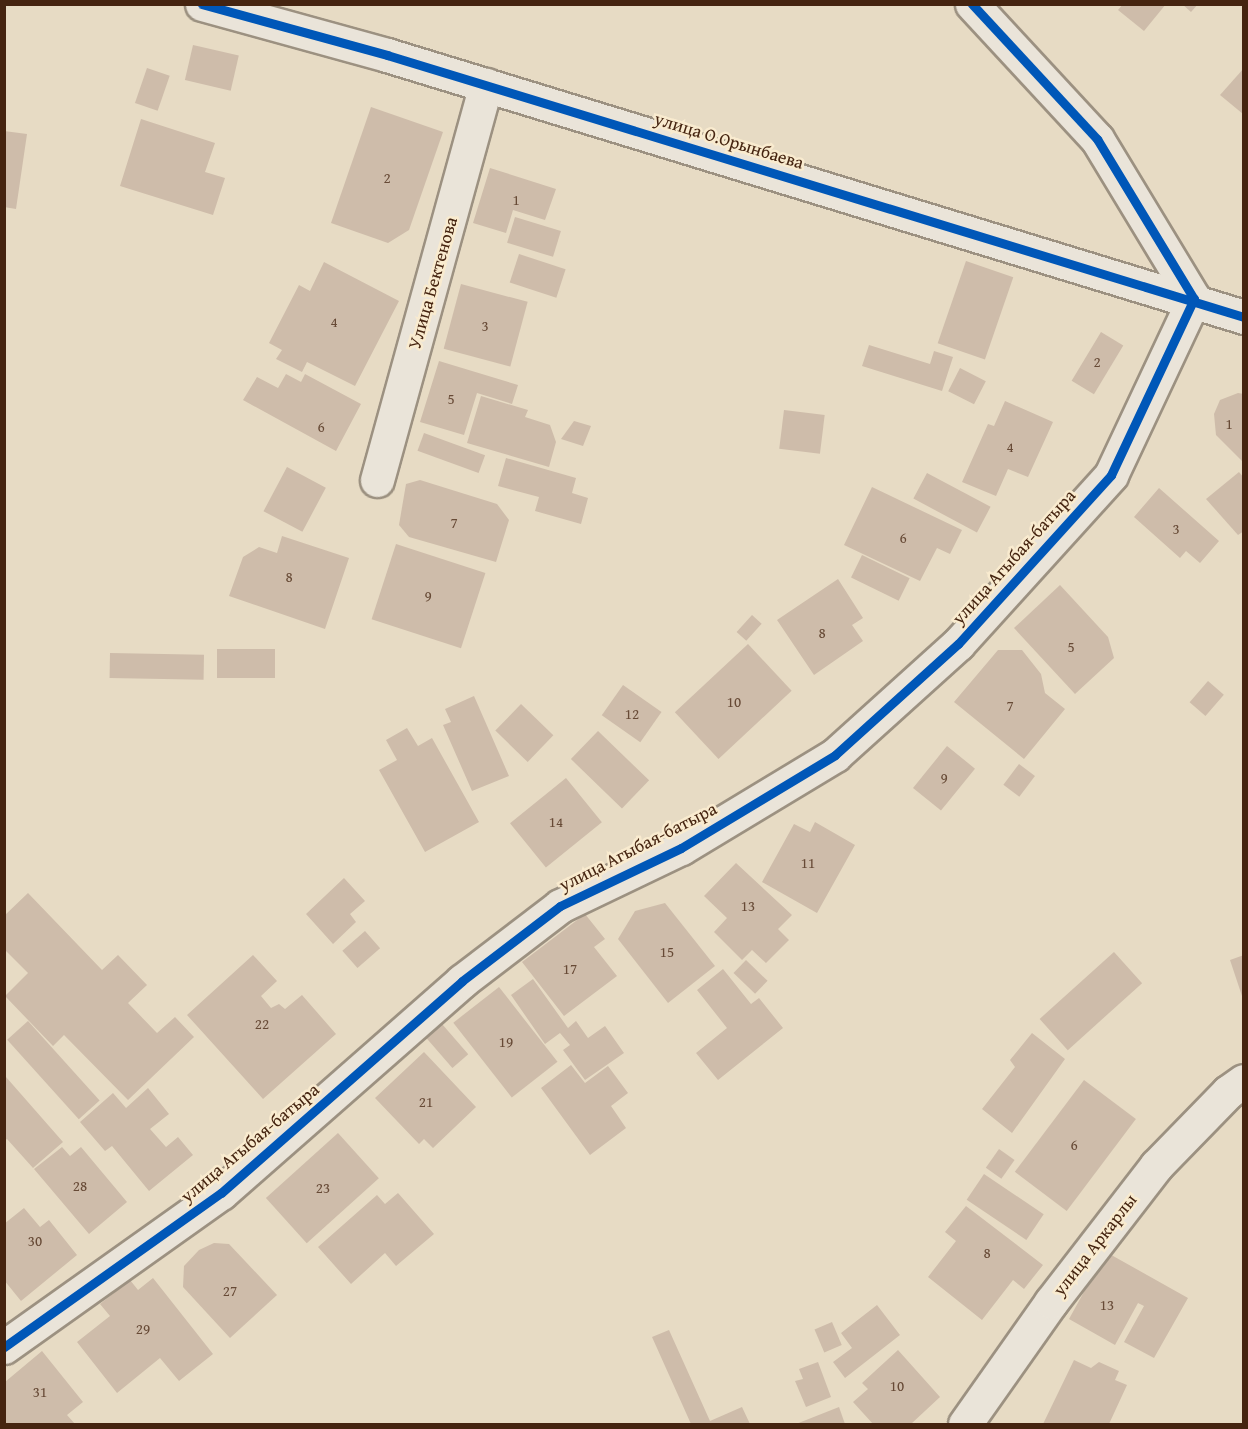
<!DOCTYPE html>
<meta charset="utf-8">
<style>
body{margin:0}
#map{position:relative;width:1248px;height:1429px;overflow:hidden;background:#e7dbc4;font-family:"Gentium Book Plus",serif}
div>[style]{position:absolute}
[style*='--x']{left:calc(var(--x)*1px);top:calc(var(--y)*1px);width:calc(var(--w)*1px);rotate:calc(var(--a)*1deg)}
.building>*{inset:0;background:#cebcaa;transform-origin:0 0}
.roads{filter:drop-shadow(2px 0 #9c9181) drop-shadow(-2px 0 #9c9181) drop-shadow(0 2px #9c9181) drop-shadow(0 -2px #9c9181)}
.street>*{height:33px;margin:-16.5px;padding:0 16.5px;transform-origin:16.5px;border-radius:16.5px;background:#eae4d9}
.secondary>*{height:33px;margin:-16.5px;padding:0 16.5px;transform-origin:16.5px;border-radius:16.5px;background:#eae4d9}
.cycleway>*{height:9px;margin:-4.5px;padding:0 4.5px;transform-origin:4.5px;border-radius:4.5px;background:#0057b8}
span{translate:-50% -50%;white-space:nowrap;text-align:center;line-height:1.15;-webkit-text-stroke:5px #f9ebcf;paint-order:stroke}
.number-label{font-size:15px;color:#674a36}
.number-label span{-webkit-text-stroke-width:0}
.street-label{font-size:18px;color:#452410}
.frame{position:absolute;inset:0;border:6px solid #452410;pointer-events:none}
</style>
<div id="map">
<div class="building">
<div style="clip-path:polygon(1123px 4px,1166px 4px,1144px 31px,1118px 10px)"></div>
<div style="clip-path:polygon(1182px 4px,1198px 4px,1191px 12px)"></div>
<div style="left:193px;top:45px;width:47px;height:36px;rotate:13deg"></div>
<div style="left:147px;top:68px;width:24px;height:37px;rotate:19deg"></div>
<div style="clip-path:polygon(1244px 68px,1244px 113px,1243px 114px,1220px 95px)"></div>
<div style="clip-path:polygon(371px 107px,443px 132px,409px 230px,388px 243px,331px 223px)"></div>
<div style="clip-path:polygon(141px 119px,215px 143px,205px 172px,225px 178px,213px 215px,120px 186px)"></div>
<div style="clip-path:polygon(4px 131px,27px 134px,16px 209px,4px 207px)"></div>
<div style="clip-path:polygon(490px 168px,556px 189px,545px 220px,513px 210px,506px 233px,473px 223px)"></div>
<div style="left:515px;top:217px;width:48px;height:27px;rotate:17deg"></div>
<div style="left:519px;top:254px;width:49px;height:30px;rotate:18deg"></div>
<div style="left:966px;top:261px;width:50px;height:87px;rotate:19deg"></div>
<div style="clip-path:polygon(324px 262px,399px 301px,355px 386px,307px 362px,302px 372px,276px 359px,282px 350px,269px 343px,299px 285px,310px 291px)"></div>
<div style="left:461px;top:284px;width:69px;height:67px;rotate:15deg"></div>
<div style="left:1101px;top:332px;width:26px;height:57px;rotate:31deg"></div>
<div style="clip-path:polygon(869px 345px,930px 364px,934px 351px,953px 357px,942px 391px,862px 366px)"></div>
<div style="clip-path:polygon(439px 361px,518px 385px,512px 404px,477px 393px,464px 435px,420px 422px)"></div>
<div style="left:960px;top:368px;width:29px;height:26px;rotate:27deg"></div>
<div style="clip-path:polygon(286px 374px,301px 382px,305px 374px,361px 404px,336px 451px,243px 400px,257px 377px,278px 388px)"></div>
<div style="clip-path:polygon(1238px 393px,1244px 394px,1244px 463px,1216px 435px,1214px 414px,1220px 400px)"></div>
<div style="clip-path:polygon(481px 396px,528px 410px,525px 417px,550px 425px,556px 442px,549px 467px,467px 443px)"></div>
<div style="clip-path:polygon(1005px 401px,1053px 422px,1028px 477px,1008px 469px,996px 496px,962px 482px,988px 424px,994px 426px)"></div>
<div style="left:784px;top:410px;width:41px;height:39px;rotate:7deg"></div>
<div style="clip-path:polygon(574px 421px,591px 426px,583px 446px,561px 439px)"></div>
<div style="left:424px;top:433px;width:65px;height:19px;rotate:20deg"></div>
<div style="clip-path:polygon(506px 458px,576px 478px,572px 493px,588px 498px,581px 524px,535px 511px,539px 497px,498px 486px)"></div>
<div style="left:287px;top:467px;width:44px;height:50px;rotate:28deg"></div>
<div style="clip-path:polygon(1239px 472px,1244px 478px,1244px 531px,1238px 535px,1206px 499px)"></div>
<div style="left:927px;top:473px;width:72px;height:29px;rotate:28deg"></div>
<div style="clip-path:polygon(420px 480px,497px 504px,509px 520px,496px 562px,409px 537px,399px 525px,406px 484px)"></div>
<div style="clip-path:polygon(872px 487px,962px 530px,950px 554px,937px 548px,920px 581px,844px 545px)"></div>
<div style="clip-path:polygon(1159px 488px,1219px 541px,1200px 563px,1186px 551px,1180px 558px,1134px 517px)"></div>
<div style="clip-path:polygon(282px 536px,349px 558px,325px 629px,229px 596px,243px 557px,259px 547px,277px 553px)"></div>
<div style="left:396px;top:544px;width:94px;height:79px;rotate:18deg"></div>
<div style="left:862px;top:555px;width:53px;height:25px;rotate:26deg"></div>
<div style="clip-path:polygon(838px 579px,863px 618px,852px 625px,863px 641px,814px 675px,777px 620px)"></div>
<div style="clip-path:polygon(1060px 585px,1108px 637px,1114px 658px,1075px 694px,1014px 628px)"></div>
<div style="left:752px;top:615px;width:13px;height:23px;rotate:42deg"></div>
<div style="left:748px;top:644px;width:64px;height:100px;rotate:47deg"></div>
<div style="left:275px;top:649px;width:29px;height:58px;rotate:90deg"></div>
<div style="clip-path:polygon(998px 650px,1022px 650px,1041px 674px,1045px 693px,1065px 709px,1024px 759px,954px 702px)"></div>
<div style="left:110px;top:653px;width:94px;height:25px;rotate:1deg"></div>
<div style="left:1208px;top:681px;width:21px;height:28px;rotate:41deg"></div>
<div style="left:623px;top:685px;width:47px;height:37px;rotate:35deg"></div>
<div style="clip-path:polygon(474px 696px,509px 776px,472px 791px,443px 725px,451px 722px,445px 709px)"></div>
<div style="left:521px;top:704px;width:45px;height:37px;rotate:44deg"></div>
<div style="clip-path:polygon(407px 728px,418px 746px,432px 738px,479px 822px,425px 852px,379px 770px,397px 760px,386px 740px)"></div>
<div style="left:598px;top:731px;width:71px;height:39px;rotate:44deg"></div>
<div style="left:947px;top:746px;width:36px;height:54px;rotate:39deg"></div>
<div style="left:1019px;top:764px;width:20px;height:26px;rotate:37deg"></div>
<div style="left:566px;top:778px;width:57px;height:72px;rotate:51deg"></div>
<div style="clip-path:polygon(815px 822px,855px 845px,817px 913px,762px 882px,794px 824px,810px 832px)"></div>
<div style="clip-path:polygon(736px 863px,792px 915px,778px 929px,789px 940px,766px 963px,752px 950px,742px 960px,714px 932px,727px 918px,704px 896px)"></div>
<div style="clip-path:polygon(344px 878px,365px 901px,350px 914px,356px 922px,333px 944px,306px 914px)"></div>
<div style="clip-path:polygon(28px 893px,102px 970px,118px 955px,147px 985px,128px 1003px,157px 1033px,175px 1017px,194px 1037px,128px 1100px,64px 1035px,53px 1046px,5px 996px,28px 973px,4px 949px,4px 916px)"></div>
<div style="clip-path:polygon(665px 903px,715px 966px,668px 1003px,618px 939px,635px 911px)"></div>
<div style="clip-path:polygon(585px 914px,605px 939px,594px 947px,617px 976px,564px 1016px,522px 962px)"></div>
<div style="left:365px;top:931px;width:23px;height:30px;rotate:49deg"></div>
<div style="left:1114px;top:952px;width:42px;height:100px;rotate:48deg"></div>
<div style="clip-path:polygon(253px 955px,277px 981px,261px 996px,271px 1008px,279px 1004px,285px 1009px,302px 995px,336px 1034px,263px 1099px,187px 1015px)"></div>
<div style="clip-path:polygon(1244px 955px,1244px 999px,1243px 999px,1230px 960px)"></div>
<div style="left:746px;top:960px;width:30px;height:18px;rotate:44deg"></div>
<div style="clip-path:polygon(723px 969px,751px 1004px,759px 998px,783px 1028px,718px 1080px,696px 1053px,727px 1028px,697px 990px)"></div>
<div style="clip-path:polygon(533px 979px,568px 1028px,576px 1021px,588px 1038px,605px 1026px,624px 1053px,585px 1080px,563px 1050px,570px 1045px,560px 1033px,545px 1044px,511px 995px)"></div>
<div style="left:499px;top:987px;width:95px;height:58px;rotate:52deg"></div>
<div style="left:28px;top:1021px;width:107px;height:28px;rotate:48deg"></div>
<div style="left:442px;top:1024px;width:40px;height:21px;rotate:49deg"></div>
<div style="clip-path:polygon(1032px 1033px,1065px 1059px,1012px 1133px,982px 1109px,1015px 1067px,1010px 1060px)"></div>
<div style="clip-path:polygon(424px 1052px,476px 1107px,433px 1148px,424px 1139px,419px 1144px,375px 1098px)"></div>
<div style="clip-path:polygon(571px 1065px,585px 1083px,608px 1066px,628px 1093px,611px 1106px,626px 1128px,590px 1155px,541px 1088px)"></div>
<div style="clip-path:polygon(6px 1077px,63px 1142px,33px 1168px,7px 1139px,4px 1141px)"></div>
<div style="left:1084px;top:1080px;width:65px;height:115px;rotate:37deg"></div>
<div style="clip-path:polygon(148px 1088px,169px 1114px,150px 1129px,166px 1147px,178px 1137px,193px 1155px,149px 1191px,112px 1146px,105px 1151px,80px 1122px,113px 1093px,126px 1108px)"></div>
<div style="left:338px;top:1133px;width:61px;height:97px;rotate:48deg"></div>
<div style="clip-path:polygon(62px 1147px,70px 1156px,81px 1147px,127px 1202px,89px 1234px,34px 1169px)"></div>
<div style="left:999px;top:1149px;width:19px;height:23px;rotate:35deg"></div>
<div style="left:984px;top:1174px;width:72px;height:31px;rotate:34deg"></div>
<div style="clip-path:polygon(398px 1193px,434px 1234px,396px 1266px,385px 1253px,351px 1284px,318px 1247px,377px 1195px,385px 1204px)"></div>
<div style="clip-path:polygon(966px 1206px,1043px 1265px,1024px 1289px,1013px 1280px,982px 1320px,928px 1277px,956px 1241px,945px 1232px)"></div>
<div style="clip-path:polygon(24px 1208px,40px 1227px,49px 1220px,77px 1255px,21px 1301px,4px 1280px,4px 1224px)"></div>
<div style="clip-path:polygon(214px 1243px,229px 1244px,277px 1295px,230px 1338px,183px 1287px,184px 1266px,199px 1250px)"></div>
<div style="clip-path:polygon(1106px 1252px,1188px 1298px,1154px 1358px,1124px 1342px,1144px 1306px,1138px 1303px,1115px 1345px,1069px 1319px)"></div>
<div style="clip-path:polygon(153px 1278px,213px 1354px,179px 1381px,160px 1358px,117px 1393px,77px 1342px,110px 1316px,100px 1304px,130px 1280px,138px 1290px)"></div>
<div style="clip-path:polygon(877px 1305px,900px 1335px,845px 1378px,833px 1362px,852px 1348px,841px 1333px)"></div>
<div style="left:832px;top:1322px;width:25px;height:19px;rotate:67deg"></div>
<div style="clip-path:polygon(669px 1330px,710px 1421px,742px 1407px,750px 1424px,691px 1424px,652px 1337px)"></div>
<div style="clip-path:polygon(898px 1350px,940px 1397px,911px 1424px,873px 1424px,853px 1402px,868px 1389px,862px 1383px)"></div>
<div style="clip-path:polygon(42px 1351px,83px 1402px,67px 1415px,75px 1424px,5px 1424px,5px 1382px)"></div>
<div style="clip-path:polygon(1074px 1360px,1091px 1368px,1099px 1362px,1119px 1371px,1115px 1380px,1127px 1385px,1109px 1424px,1043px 1424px)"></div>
<div style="clip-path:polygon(818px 1362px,831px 1397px,806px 1407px,795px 1381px,803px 1379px,799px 1369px)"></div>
<div style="clip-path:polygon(839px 1407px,845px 1424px,796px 1424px)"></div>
</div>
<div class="roads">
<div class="street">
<div style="--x:377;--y:480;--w:410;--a:-74.6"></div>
<div style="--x:4;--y:1347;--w:266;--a:-35.4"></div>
<div style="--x:221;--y:1193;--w:321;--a:-41.3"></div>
<div style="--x:462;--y:981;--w:123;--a:-37.4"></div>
<div style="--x:560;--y:906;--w:134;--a:-25.6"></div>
<div style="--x:681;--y:848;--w:180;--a:-31.1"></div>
<div style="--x:835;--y:755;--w:166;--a:-42.1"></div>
<div style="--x:958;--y:644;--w:228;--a:-47.8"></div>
<div style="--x:1111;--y:475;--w:195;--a:-64.8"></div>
<div style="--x:1194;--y:299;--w:187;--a:-121.2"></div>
<div style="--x:1097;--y:139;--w:184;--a:-132.8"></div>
<div style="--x:965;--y:1424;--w:149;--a:-54.8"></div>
<div style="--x:1051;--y:1302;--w:172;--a:-52.3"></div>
<div style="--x:1156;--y:1166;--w:103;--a:-45.8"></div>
<div style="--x:1228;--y:1092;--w:19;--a:-35"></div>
</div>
<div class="secondary">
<div style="--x:202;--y:4;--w:192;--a:15.4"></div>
<div style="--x:387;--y:55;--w:896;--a:17"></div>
</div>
</div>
<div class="cycleway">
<div style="--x:202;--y:4;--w:192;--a:15.4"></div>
<div style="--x:387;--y:55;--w:896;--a:17"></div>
<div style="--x:4;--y:1347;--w:266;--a:-35.4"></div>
<div style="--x:221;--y:1193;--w:321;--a:-41.3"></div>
<div style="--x:462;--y:981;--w:123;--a:-37.4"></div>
<div style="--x:560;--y:906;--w:134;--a:-25.6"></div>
<div style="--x:681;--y:848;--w:180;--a:-31.1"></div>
<div style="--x:835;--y:755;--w:166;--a:-42.1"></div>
<div style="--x:958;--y:644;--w:228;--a:-47.8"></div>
<div style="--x:1111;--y:475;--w:195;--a:-64.8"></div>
<div style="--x:1194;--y:299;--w:187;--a:-121.2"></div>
<div style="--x:1097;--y:139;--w:184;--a:-132.8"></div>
</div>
<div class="number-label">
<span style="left:387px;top:178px">2</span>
<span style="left:516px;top:200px">1</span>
<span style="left:334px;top:322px">4</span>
<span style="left:485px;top:326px">3</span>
<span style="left:1097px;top:362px">2</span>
<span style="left:451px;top:399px">5</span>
<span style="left:1229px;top:424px">1</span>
<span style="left:321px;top:427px">6</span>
<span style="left:1010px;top:447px">4</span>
<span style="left:454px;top:523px">7</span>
<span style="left:1176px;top:529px">3</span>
<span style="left:903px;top:538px">6</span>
<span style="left:289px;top:577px">8</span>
<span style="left:428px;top:596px">9</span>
<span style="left:822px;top:633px">8</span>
<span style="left:1071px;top:647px">5</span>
<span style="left:734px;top:702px">10</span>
<span style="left:1010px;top:706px">7</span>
<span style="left:632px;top:714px">12</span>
<span style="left:944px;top:778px">9</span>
<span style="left:556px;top:822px">14</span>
<span style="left:808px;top:863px">11</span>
<span style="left:748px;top:906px">13</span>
<span style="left:667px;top:952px">15</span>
<span style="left:570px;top:969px">17</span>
<span style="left:262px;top:1024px">22</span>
<span style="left:506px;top:1042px">19</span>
<span style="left:426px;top:1102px">21</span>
<span style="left:1074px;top:1145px">6</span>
<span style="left:80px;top:1186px">28</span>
<span style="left:323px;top:1188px">23</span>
<span style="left:35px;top:1241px">30</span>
<span style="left:987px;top:1253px">8</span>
<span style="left:230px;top:1291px">27</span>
<span style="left:1107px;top:1305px">13</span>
<span style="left:143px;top:1329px">29</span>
<span style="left:897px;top:1386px">10</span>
<span style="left:40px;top:1392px">31</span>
</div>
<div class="street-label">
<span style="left:729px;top:141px;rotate:17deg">улица О.Орынбаева</span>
<span style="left:433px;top:283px;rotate:-74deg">Улица Бектенова</span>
<span style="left:1014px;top:557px;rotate:-48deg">улица Агыбая-батыра</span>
<span style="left:638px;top:847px;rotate:-27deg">улица Агыбая-батыра</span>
<span style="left:250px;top:1143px;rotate:-40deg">улица Агыбая-батыра</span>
<span style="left:1095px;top:1245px;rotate:-52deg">улица Аркарлы</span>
</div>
<div class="frame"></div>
</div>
